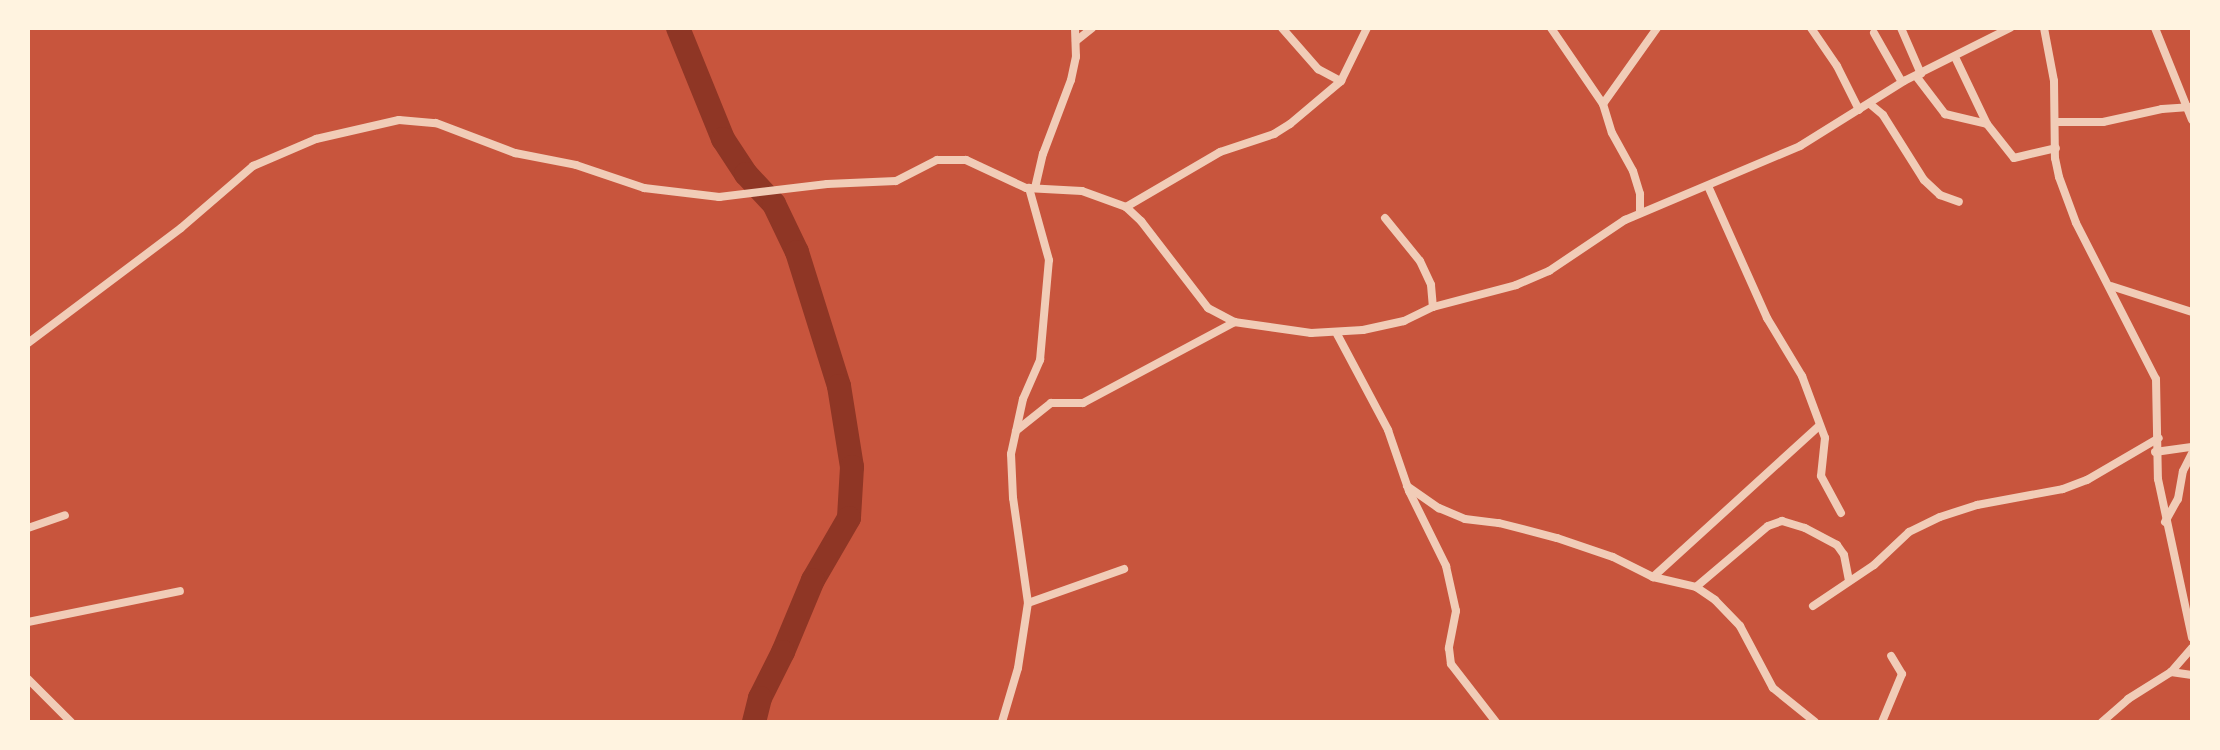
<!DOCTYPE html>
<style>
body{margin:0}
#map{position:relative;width:2220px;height:750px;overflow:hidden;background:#c8553d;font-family:"Golos Text",sans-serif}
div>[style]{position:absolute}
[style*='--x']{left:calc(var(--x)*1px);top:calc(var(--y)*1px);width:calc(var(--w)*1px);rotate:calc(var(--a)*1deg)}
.river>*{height:24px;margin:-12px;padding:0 12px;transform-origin:12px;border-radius:12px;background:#8f3625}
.minor>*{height:8px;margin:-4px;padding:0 4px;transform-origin:4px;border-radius:4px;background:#f1ccb7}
span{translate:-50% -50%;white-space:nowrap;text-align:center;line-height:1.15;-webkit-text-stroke:8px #fff3e0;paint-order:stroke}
.frame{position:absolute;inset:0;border:30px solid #fff3e0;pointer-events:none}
</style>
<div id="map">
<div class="river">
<div style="--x:678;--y:28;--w:120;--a:67.9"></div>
<div style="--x:723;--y:139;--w:42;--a:56.7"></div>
<div style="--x:746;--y:174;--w:41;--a:47"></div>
<div style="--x:774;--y:204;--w:53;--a:64.4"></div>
<div style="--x:797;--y:252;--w:140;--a:72.6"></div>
<div style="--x:839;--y:386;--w:82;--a:80.9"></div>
<div style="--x:852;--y:467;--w:51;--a:93.4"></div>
<div style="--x:849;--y:518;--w:72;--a:120.1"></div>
<div style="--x:813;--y:580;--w:78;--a:112.6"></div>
<div style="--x:783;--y:652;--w:51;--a:116.6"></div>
<div style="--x:760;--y:698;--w:25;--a:104"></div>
</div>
<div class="minor">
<div style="--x:1282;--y:28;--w:55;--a:48.7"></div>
<div style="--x:1318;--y:69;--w:26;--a:28"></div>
<div style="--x:1551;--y:28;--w:92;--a:55.6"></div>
<div style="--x:1603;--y:104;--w:30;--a:73"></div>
<div style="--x:1612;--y:133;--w:43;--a:61.1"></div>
<div style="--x:1633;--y:171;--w:24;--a:73"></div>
<div style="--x:1640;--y:194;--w:19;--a:90"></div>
<div style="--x:1811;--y:28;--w:46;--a:55.6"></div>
<div style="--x:1837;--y:66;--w:49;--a:63.4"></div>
<div style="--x:1901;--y:28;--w:50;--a:66.5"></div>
<div style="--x:2044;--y:28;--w:54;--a:79.3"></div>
<div style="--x:2054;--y:81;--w:77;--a:89.3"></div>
<div style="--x:2055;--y:158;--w:19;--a:78"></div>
<div style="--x:2059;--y:177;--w:49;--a:69.7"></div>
<div style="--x:2076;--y:223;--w:175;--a:62.9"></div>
<div style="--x:2156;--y:379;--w:100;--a:88.9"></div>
<div style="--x:2158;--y:479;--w:162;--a:77.9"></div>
<div style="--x:2155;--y:28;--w:99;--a:68.1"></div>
<div style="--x:1874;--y:33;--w:56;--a:60.3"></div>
<div style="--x:1076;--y:41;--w:21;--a:-39"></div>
<div style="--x:1955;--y:57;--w:74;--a:64.5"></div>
<div style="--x:1916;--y:76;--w:48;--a:52.7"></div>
<div style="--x:1945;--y:114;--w:43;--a:13.4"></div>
<div style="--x:1987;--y:124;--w:43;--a:51.5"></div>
<div style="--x:2014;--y:158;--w:43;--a:-13.4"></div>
<div style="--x:1603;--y:104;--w:93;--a:-54.6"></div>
<div style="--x:1870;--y:104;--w:17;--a:40"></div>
<div style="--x:1883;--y:115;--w:77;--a:57.8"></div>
<div style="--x:1924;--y:180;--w:22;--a:43"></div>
<div style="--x:1940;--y:195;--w:20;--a:20"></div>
<div style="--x:2056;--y:122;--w:47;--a:0"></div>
<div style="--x:2103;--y:122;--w:60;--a:-12.4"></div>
<div style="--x:2162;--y:109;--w:27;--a:-4"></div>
<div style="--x:1708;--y:186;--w:145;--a:65.9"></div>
<div style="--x:1767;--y:318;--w:68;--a:58.9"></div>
<div style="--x:1802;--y:376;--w:66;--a:69.6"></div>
<div style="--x:1825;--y:438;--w:38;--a:96"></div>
<div style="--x:1821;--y:476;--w:42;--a:61.6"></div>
<div style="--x:1035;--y:188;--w:35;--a:-77"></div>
<div style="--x:1043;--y:154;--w:79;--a:-69.3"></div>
<div style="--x:1071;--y:80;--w:24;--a:-78"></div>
<div style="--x:1076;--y:57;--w:29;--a:-92"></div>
<div style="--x:1126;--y:207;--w:109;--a:-30.3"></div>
<div style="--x:1220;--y:152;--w:57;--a:-18.4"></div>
<div style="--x:1274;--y:134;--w:19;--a:-32"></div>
<div style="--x:1290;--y:124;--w:67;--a:-40.1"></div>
<div style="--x:1341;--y:81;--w:59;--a:-63.9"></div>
<div style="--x:1385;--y:218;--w:55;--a:50.9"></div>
<div style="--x:1420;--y:261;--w:26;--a:65"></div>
<div style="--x:1431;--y:285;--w:22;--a:85"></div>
<div style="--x:2111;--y:286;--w:85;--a:17.8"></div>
<div style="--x:1337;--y:334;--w:109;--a:62"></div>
<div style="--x:1388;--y:430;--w:65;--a:71"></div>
<div style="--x:1409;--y:491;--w:84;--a:63.7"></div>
<div style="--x:1446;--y:566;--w:46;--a:77.5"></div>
<div style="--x:1456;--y:611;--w:38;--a:101"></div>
<div style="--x:1449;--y:648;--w:16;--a:83"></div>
<div style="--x:1451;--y:664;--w:73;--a:52.2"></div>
<div style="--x:28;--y:343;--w:191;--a:-36.9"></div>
<div style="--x:181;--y:228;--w:95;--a:-40.7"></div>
<div style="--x:253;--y:166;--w:69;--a:-23.2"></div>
<div style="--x:316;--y:139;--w:85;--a:-12.9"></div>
<div style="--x:399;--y:120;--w:37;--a:5"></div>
<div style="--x:436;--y:123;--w:85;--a:20.8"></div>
<div style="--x:515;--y:153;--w:62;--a:11.1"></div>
<div style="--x:576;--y:165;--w:72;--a:18.7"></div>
<div style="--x:644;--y:188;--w:76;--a:6.8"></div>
<div style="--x:719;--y:197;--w:109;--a:-6.9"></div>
<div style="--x:827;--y:184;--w:69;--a:-2.5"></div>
<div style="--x:896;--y:181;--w:46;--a:-27.1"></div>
<div style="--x:937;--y:160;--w:29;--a:0"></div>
<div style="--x:966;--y:160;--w:66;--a:25"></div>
<div style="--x:1026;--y:188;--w:56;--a:3.1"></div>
<div style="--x:1082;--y:191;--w:47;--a:20"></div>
<div style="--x:1126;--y:207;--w:21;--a:43"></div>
<div style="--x:1141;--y:221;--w:110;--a:52.4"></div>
<div style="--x:1208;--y:308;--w:30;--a:28"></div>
<div style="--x:1234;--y:322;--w:78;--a:8.1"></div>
<div style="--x:1311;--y:333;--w:52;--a:-3.3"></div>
<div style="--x:1363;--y:330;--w:42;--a:-12.4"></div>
<div style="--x:1404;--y:321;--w:32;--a:-26"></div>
<div style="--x:1433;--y:307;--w:86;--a:-14.8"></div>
<div style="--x:1516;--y:285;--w:36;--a:-23"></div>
<div style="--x:1549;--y:271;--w:92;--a:-33.9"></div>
<div style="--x:1625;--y:220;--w:190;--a:-22.9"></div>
<div style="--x:1800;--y:146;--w:123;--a:-32"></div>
<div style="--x:1904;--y:81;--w:119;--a:-26.6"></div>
<div style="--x:1016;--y:431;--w:45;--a:-38.7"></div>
<div style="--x:1051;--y:403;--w:32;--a:0"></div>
<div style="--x:1083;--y:403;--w:172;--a:-28.1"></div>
<div style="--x:2155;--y:452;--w:37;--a:-8"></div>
<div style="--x:1407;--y:486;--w:39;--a:35"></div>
<div style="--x:1439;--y:508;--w:28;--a:23"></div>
<div style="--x:1465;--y:519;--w:34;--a:7"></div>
<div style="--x:1499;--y:523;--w:60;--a:14.5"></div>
<div style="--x:1557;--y:538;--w:59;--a:18.7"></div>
<div style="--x:1613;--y:557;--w:45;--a:26.6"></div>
<div style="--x:1653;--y:577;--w:44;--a:13.1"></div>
<div style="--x:1696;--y:587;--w:23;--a:34"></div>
<div style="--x:1715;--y:600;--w:36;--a:46"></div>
<div style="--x:1740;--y:626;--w:70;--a:62"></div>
<div style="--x:1773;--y:688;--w:54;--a:39"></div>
<div style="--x:2165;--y:522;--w:26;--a:-61"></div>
<div style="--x:2178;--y:499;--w:28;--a:-80"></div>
<div style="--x:2183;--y:471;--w:20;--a:-63"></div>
<div style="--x:28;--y:528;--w:39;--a:-19"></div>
<div style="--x:1653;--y:577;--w:224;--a:-42.3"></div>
<div style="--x:1696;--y:587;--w:94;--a:-40.3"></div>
<div style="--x:1768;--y:526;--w:15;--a:-20"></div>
<div style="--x:1782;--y:521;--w:24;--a:17"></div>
<div style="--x:1805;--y:528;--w:36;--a:28"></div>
<div style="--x:1837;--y:545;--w:12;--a:55"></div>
<div style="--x:1844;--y:555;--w:26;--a:79"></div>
<div style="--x:1028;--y:603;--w:102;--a:-19.5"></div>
<div style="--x:1813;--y:606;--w:73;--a:-33.9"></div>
<div style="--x:1874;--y:565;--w:48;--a:-43.3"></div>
<div style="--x:1909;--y:532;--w:34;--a:-26"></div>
<div style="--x:1940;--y:517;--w:39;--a:-18"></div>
<div style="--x:1977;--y:505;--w:87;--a:-10.5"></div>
<div style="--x:2063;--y:489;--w:26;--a:-21"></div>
<div style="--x:2087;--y:480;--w:83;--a:-30.3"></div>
<div style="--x:28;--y:622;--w:155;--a:-11.5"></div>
<div style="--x:2171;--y:672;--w:21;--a:8"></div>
<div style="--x:28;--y:679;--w:61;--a:45"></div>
<div style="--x:1002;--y:722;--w:56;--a:-73.5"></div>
<div style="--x:1018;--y:668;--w:66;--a:-81.3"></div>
<div style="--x:1028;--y:603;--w:106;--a:-98.1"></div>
<div style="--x:1013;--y:498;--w:44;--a:-92.6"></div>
<div style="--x:1011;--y:454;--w:56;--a:-77.7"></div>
<div style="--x:1023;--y:399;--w:43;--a:-66.4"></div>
<div style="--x:1040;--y:360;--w:100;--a:-84.9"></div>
<div style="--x:1049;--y:260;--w:75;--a:-105.5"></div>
<div style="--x:1882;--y:722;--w:52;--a:-67.4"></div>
<div style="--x:1902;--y:674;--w:21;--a:-121"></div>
<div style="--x:2102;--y:722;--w:35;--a:-41"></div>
<div style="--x:2128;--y:699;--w:51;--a:-32.1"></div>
<div style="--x:2171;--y:672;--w:32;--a:-49"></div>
</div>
<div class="frame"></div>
</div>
